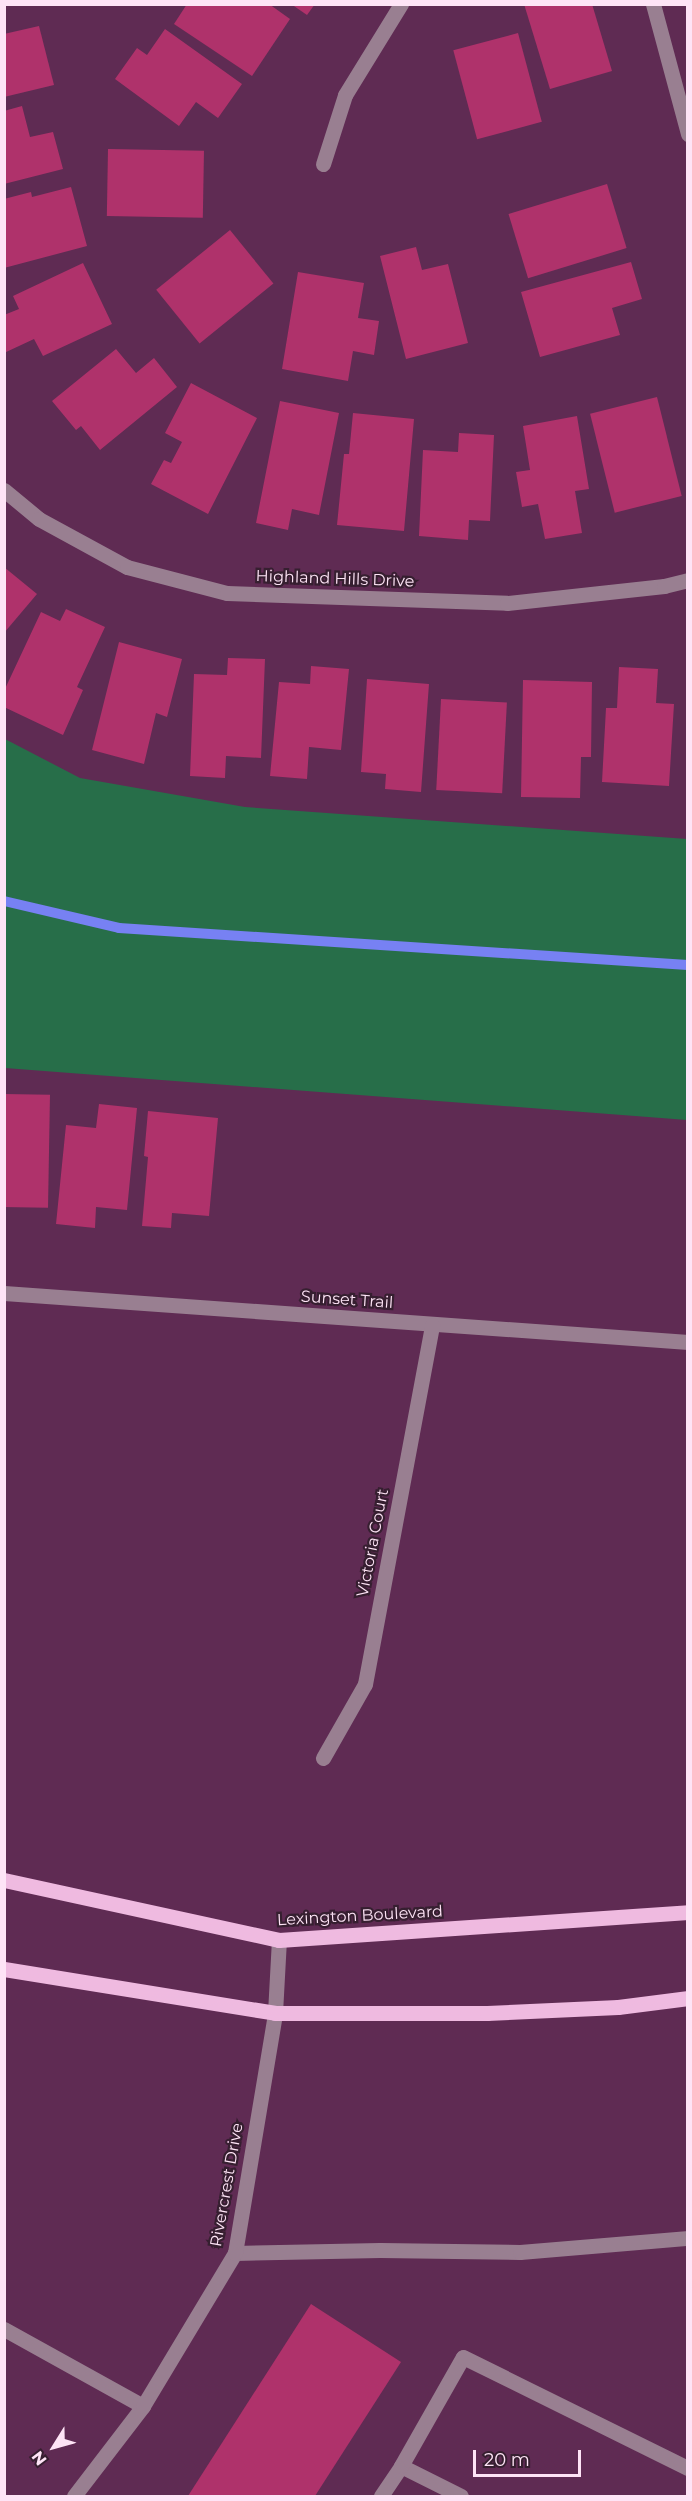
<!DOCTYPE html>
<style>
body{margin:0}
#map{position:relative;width:692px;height:2501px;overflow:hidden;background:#5f2b53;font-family:Montserrat,sans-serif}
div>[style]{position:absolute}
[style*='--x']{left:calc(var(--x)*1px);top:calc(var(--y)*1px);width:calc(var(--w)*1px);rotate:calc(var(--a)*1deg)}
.green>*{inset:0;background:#276e49}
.stream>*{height:10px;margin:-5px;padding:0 5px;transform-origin:5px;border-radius:5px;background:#7781f3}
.building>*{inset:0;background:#af326b;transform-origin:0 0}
.minor>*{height:15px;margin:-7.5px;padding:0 7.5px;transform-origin:7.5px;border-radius:7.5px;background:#997f91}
.major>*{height:15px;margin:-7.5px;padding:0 7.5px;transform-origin:7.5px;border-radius:7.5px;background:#efbae0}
span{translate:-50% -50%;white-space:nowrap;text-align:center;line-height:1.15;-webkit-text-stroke:4.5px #361f30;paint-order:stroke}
.street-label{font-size:16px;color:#fee4f6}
.frame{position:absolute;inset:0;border:6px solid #fee4f6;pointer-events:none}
.north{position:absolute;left:24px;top:2417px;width:60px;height:60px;-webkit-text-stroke:4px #361f30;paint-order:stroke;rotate:233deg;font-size:16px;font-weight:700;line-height:24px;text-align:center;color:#fee4f6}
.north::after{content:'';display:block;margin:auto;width:21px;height:27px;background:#fee4f6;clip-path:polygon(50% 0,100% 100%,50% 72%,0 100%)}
.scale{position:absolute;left:473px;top:2450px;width:108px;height:27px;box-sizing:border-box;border:3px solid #fee4f6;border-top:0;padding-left:8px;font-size:18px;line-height:21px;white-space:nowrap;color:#fee4f6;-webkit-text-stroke:4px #361f30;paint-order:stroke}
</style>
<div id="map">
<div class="green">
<div style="clip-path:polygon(5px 739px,80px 778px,245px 807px,687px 839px,687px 1120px,5px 1068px)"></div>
</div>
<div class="stream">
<div style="--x:4;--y:901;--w:118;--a:13.2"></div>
<div style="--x:119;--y:928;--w:570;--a:3.72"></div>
</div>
<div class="building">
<div style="clip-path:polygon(187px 4px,269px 4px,290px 19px,252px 76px,174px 24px)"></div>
<div style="clip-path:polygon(291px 4px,315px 4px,307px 15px)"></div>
<div style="clip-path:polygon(524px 4px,592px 4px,612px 71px,550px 89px)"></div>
<div style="clip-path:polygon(39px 26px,54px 85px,4px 97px,4px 34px)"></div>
<div style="clip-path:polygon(165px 29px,242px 84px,218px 118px,196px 102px,179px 126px,115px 79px,137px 48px,147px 55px)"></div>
<div style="left:518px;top:33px;width:92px;height:67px;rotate:75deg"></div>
<div style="clip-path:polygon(22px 106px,30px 137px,53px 132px,63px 169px,4px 184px,4px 111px)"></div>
<div style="left:108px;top:149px;width:96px;height:67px;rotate:1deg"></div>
<div style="left:607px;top:184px;width:67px;height:103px;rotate:73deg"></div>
<div style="clip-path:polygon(71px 187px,87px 246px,4px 268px,4px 199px,31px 192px,32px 197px)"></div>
<div style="left:230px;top:230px;width:69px;height:95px;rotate:51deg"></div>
<div style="clip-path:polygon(416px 247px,422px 270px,448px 264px,468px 343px,406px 359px,380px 256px)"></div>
<div style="clip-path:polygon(631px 262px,642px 299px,612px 308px,620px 335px,540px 357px,521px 292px)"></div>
<div style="clip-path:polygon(83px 263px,112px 324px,43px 356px,34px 339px,4px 353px,4px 315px,19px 309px,13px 296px)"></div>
<div style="clip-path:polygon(298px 272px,364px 283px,358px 318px,379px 321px,374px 355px,353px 351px,348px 381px,282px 369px)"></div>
<div style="clip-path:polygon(116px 349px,136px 373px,154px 358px,177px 387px,100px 450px,81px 426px,76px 430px,52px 401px)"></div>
<div style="clip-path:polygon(191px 383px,257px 418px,208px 514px,151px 484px,164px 460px,171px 463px,182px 442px,165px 433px)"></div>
<div style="left:657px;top:397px;width:102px;height:69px;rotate:76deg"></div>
<div style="clip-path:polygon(280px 401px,339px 413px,319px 515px,292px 509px,288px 530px,256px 523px)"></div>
<div style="clip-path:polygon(353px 413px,414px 419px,404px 531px,337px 525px,344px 454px,349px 454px)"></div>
<div style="clip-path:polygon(577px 416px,589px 489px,575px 491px,582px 533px,545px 539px,538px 504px,522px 507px,516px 472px,530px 470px,523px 426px)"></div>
<div style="clip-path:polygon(459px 433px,494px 435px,490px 521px,469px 520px,468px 540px,419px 536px,423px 450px,458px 452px)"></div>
<div style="clip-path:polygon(4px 567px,37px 594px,4px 633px)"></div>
<div style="clip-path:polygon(66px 609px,105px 627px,77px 687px,83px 690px,63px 735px,4px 707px,4px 691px,41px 612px,60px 621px)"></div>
<div style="clip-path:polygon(119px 642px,182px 659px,167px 717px,156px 713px,144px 764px,92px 750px)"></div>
<div style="clip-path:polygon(228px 658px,265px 659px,261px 758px,226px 756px,225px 778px,190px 776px,194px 674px,227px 675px)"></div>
<div style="clip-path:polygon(311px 666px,349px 669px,341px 750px,309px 747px,307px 779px,270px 776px,279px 682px,310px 684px)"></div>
<div style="clip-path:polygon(619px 667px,658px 669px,656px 703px,674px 704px,669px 786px,602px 782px,606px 708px,617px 708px)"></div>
<div style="clip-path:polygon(367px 679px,429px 684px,421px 792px,385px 789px,386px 774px,361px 772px)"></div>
<div style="clip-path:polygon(523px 680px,592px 682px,591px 757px,581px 757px,580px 798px,521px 797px)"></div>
<div style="left:441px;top:699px;width:66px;height:91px;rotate:3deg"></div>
<div style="left:4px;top:1094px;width:46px;height:113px;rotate:1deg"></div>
<div style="clip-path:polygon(99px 1104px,137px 1108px,127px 1210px,96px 1207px,95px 1228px,56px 1224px,66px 1125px,96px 1128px)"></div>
<div style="clip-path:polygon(148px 1111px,218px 1118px,209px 1216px,172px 1213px,171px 1228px,142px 1226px,148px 1157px,144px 1156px)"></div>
<div style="clip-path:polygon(311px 2304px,401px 2362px,315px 2496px,188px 2496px)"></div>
</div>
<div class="minor">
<div style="--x:653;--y:4;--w:135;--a:74.9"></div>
<div style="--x:323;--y:164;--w:72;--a:-72.3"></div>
<div style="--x:345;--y:95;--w:107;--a:-58.4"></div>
<div style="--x:4;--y:490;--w:45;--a:39.6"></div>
<div style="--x:39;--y:519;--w:100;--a:28.6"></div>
<div style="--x:127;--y:567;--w:103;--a:14.6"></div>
<div style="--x:227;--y:593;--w:280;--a:2"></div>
<div style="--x:507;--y:603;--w:158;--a:-6.2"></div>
<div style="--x:664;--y:586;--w:25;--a:-14"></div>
<div style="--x:4;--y:1293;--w:686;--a:4.1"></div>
<div style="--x:323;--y:1758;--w:85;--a:-60.4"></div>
<div style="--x:365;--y:1684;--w:365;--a:-79.4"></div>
<div style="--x:235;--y:2253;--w:145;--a:-1.2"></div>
<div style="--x:380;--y:2250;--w:140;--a:0.8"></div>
<div style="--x:520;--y:2252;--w:169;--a:-4.8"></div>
<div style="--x:4;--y:2329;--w:159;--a:29"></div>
<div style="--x:401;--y:2466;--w:67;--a:26.6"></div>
<div style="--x:74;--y:2496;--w:113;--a:-52.5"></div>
<div style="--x:143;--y:2406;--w:179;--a:-59"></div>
<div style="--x:235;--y:2253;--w:243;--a:-80.5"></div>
<div style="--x:275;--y:2013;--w:73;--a:-86.9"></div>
<div style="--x:381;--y:2496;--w:36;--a:-56"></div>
<div style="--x:401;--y:2466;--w:125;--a:-60.4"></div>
<div style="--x:463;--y:2357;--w:251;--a:26.3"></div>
</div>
<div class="major">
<div style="--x:4;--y:1880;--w:281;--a:12.3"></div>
<div style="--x:279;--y:1940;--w:410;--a:-3.9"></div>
<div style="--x:4;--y:1969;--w:275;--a:9.2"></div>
<div style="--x:275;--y:2013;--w:212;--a:0"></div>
<div style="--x:487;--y:2013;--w:131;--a:-2.6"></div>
<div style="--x:618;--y:2007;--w:71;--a:-7.3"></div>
</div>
<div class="street-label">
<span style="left:335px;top:579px;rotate:2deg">Highland Hills Drive</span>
<span style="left:347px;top:1300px;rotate:4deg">Sunset Trail</span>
<span style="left:373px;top:1543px;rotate:-79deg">Victoria Court</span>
<span style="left:360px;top:1916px;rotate:-3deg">Lexington Boulevard</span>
<span style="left:227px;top:2185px;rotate:-80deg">Rivercrest Drive</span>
</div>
<div class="frame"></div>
<div class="north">N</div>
<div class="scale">20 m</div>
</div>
